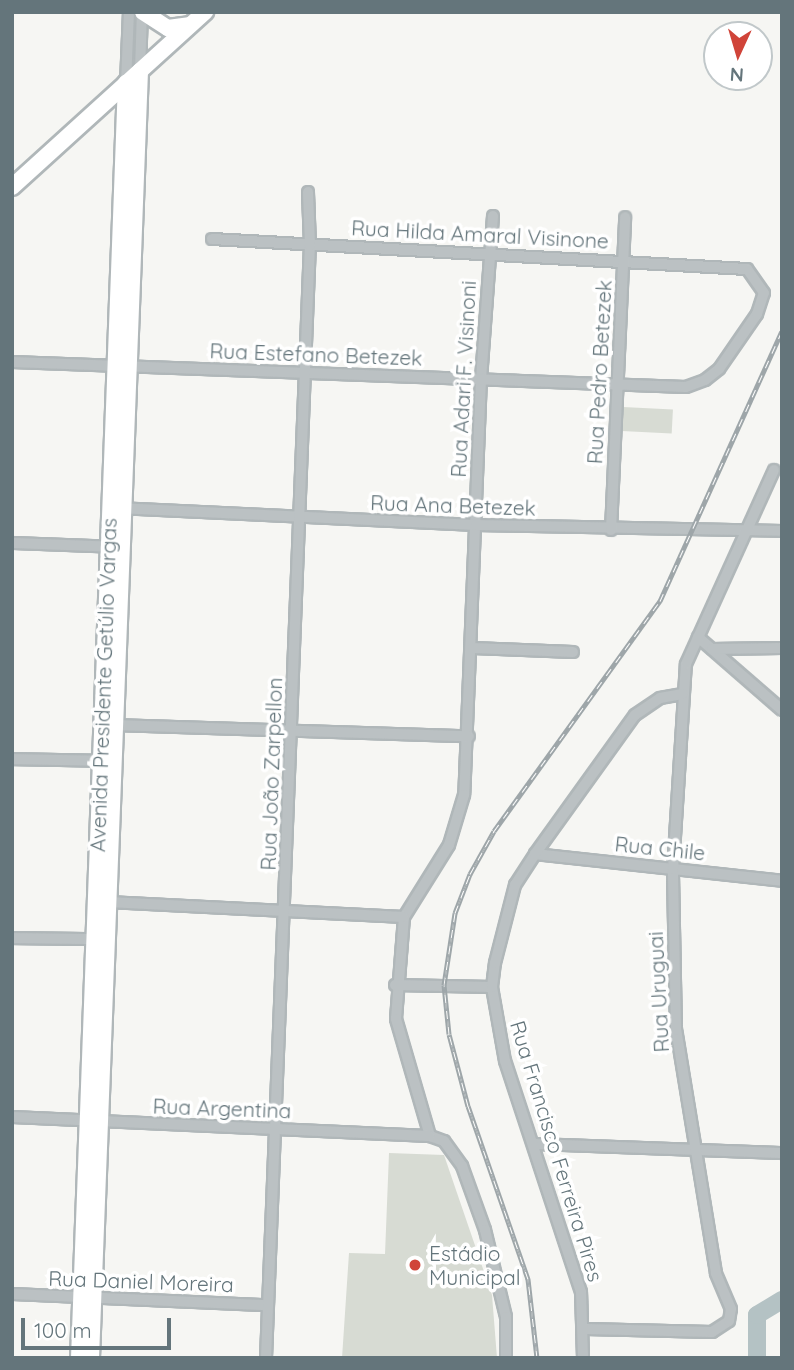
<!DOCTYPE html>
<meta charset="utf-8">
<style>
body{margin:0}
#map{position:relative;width:794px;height:1370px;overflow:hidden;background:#f6f6f3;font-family:Quicksand,sans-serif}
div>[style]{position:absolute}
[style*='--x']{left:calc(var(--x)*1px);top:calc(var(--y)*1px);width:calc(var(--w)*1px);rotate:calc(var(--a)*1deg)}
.green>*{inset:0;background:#d7dbd3;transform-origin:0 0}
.river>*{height:18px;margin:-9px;padding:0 9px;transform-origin:9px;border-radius:9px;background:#b4c2c4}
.roads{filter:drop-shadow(2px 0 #b0b7b9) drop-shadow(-2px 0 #b0b7b9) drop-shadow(0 2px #b0b7b9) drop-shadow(0 -2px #b0b7b9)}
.street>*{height:10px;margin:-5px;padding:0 5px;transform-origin:5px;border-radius:5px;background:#bbc1c3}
.secondary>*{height:16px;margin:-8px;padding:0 8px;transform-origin:8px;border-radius:8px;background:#fff}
.rail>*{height:5px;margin-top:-2.5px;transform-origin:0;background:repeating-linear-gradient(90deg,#fff 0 8px,#9ea6a9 0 16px);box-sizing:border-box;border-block:2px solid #9ea6a9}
.dots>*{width:19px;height:19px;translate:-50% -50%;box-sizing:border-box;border:4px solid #fff;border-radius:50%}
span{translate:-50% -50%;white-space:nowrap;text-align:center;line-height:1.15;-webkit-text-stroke:7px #fff;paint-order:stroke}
.street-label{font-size:21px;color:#64757b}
.poi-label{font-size:21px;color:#64757b}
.left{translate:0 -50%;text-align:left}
.frame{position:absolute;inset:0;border:14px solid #64757b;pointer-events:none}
.north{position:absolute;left:703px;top:21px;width:70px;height:70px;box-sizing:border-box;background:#fff;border:2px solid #c1c8ca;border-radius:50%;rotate:184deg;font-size:19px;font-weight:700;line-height:28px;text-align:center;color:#64757b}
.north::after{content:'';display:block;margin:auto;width:24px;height:32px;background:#d04439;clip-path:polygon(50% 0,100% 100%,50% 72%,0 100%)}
.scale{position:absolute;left:21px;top:1318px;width:150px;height:32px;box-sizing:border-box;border:4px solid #64757b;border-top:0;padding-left:9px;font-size:21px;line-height:24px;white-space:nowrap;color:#64757b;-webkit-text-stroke:5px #fff;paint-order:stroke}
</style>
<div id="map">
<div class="green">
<div style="left:623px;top:407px;width:50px;height:24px;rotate:3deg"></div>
<div style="clip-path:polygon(389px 1153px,444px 1155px,492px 1295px,497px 1358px,342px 1358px,349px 1253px,385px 1254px)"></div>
</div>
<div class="river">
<div style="--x:757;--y:1358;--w:43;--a:-90"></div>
<div style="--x:757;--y:1315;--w:29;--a:-31"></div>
</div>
<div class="roads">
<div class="street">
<div style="--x:140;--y:71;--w:59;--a:-88.1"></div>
<div style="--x:126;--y:83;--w:71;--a:-87.6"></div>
<div style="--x:493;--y:216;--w:162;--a:94.2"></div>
<div style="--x:481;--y:378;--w:417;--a:92.3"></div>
<div style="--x:464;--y:795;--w:52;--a:106.7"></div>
<div style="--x:449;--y:845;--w:85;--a:122"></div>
<div style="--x:404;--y:917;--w:102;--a:94.5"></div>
<div style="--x:396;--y:1019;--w:122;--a:73.8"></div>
<div style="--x:430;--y:1136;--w:15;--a:20"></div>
<div style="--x:444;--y:1141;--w:31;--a:54"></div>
<div style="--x:462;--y:1166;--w:68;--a:70.2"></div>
<div style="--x:485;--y:1230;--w:89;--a:76.4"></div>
<div style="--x:506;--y:1317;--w:41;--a:90"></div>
<div style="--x:12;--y:362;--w:674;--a:2.12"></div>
<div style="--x:686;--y:387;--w:20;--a:-20"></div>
<div style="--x:705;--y:380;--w:18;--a:-38"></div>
<div style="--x:719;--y:369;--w:67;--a:-55.4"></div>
<div style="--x:757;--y:314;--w:22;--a:-72"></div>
<div style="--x:764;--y:293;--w:29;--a:-125"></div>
<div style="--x:747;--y:269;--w:536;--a:-176.79"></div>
<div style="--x:117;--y:508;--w:359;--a:2.7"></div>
<div style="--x:476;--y:525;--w:306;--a:1.1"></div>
<div style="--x:611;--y:530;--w:313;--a:-87.4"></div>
<div style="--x:12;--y:543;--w:102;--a:2.2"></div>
<div style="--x:698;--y:637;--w:111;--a:41"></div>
<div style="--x:473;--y:648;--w:100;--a:2.3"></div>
<div style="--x:712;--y:649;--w:70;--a:-0.8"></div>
<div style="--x:111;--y:725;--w:358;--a:1.8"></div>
<div style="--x:12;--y:759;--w:95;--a:1.2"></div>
<div style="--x:535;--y:854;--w:248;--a:6.2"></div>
<div style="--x:108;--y:902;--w:296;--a:2.9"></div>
<div style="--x:12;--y:938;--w:88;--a:0.7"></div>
<div style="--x:395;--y:985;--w:97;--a:1.2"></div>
<div style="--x:12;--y:1117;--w:418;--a:2.6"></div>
<div style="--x:534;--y:1144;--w:248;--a:2.1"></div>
<div style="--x:12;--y:1294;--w:256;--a:2.5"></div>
<div style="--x:586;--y:1329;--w:126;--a:1.4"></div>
<div style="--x:712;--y:1332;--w:20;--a:-33"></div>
<div style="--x:729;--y:1321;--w:12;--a:-81"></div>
<div style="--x:731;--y:1309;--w:39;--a:-113"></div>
<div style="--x:716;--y:1273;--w:246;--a:-99.3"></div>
<div style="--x:676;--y:1030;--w:161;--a:-91.1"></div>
<div style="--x:673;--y:869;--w:205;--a:-86.4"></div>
<div style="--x:686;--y:664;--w:213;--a:-65.6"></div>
<div style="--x:266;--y:1358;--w:1114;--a:-87.74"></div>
<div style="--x:310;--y:245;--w:53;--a:-92.2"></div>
<div style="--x:583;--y:1358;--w:66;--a:-91.7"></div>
<div style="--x:581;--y:1292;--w:243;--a:-108.2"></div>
<div style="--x:505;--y:1061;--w:75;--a:-100"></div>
<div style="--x:492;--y:987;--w:24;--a:-83"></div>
<div style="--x:495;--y:963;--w:81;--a:-75.6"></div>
<div style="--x:515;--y:885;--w:37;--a:-57"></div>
<div style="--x:535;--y:854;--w:171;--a:-54.3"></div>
<div style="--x:635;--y:715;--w:30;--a:-34"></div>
<div style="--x:660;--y:698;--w:23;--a:-10"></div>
</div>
<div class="secondary">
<div style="--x:143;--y:12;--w:30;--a:33"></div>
<div style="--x:168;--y:28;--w:21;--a:-8"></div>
<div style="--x:12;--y:187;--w:261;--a:-42.2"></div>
<div style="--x:79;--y:1358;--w:1276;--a:-87.89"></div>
<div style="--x:91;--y:1358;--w:1288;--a:-87.82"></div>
</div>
</div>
<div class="rail">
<div style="--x:537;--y:1358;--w:80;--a:-96.5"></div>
<div style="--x:528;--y:1279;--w:183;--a:-109.1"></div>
<div style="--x:468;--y:1106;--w:74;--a:-104.8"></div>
<div style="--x:449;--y:1034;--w:49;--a:-95.8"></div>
<div style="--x:444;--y:985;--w:73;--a:-81.3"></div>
<div style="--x:455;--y:913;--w:42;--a:-69"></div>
<div style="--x:470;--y:874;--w:49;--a:-60.8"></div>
<div style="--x:494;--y:831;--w:284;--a:-54.2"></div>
<div style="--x:660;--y:601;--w:296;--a:-65.7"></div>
</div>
<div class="dots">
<div style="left:415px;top:1265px;background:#d04439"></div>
</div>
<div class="street-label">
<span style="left:480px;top:234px;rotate:3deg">Rua Hilda Amaral Visinone</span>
<span style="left:316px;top:354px;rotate:2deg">Rua Estefano Betezek</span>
<span style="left:599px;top:372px;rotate:-87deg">Rua Pedro Betezek</span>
<span style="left:463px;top:379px;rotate:-87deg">Rua Adari F. Visinoni</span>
<span style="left:453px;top:505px;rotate:2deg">Rua Ana Betezek</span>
<span style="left:103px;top:685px;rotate:-88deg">Avenida Presidente Getúlio Vargas</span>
<span style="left:271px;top:774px;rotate:-88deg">Rua João Zarpellon</span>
<span style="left:660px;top:848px;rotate:6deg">Rua Chile</span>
<span style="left:658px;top:992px;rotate:-93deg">Rua Uruguai</span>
<span style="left:222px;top:1108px;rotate:2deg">Rua Argentina</span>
<span style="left:557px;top:1151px;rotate:73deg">Rua Francisco Ferreira Pires</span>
<span style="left:141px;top:1281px;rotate:2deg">Rua Daniel Moreira</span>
</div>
<div class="poi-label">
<span class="left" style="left:429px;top:1265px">Estádio<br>Municipal</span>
</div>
<div class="frame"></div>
<div class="north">N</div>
<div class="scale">100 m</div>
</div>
